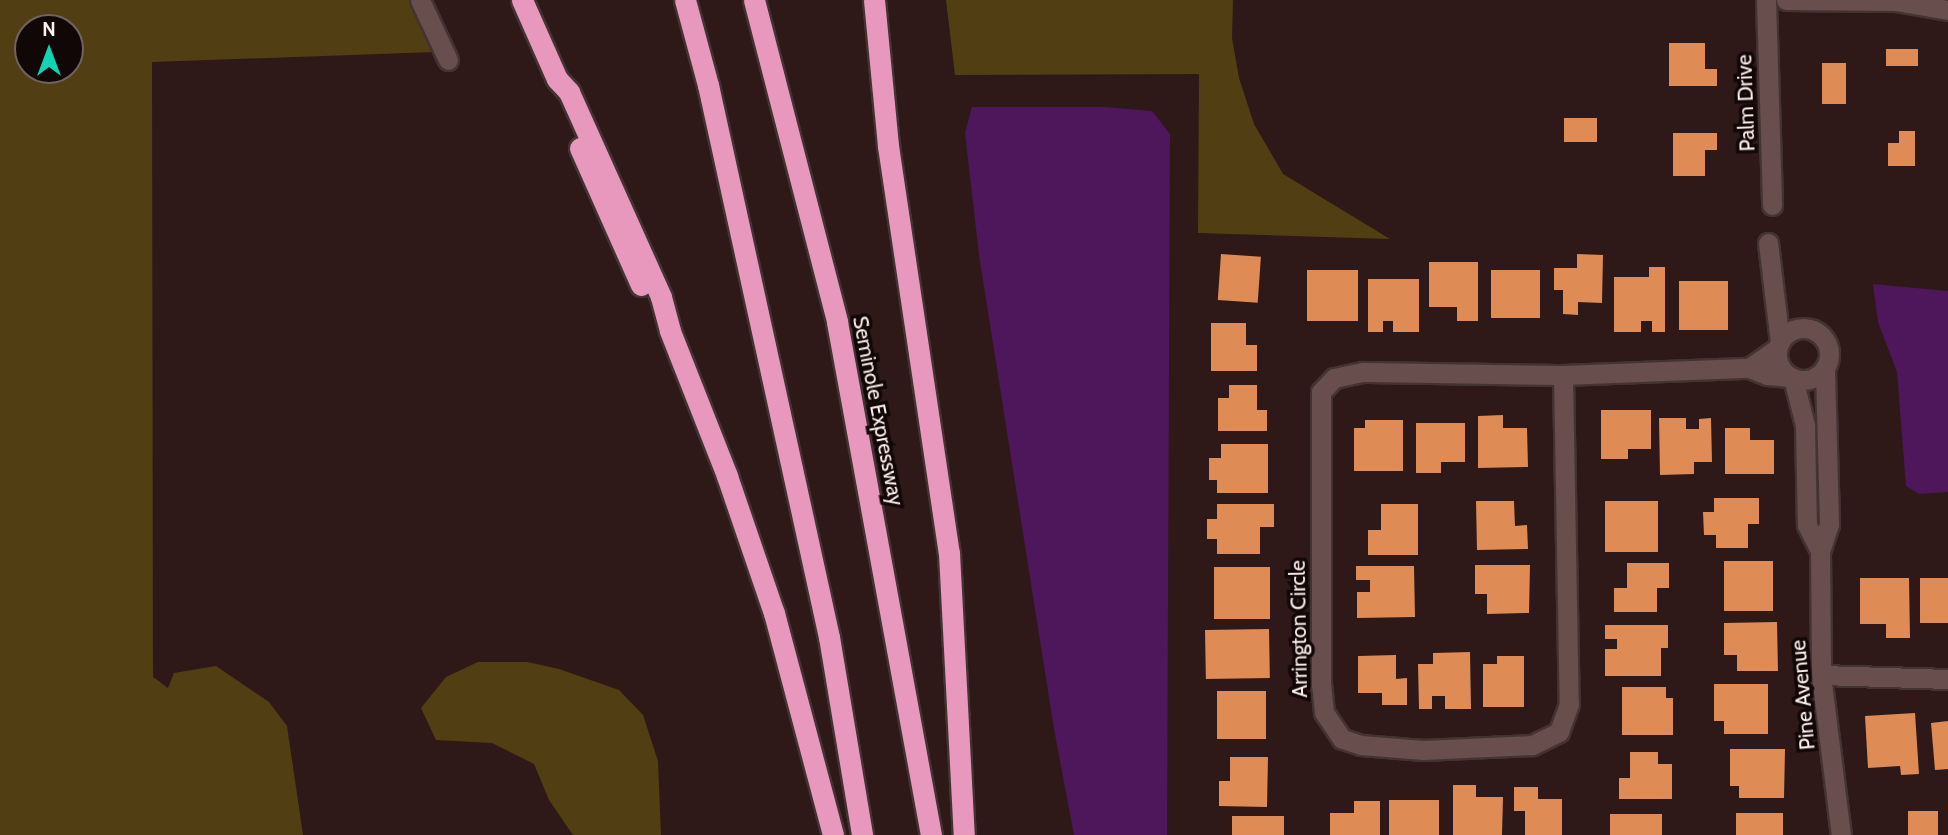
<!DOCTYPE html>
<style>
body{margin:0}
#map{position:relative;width:1948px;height:835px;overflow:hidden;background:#2e1918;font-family:Cabin,sans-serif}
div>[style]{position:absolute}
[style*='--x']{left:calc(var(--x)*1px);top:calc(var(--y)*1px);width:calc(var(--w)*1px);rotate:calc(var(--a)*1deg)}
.green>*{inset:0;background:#513e13}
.water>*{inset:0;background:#4e165b}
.building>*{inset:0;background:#df8b55;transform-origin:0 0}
.roads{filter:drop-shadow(2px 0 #433) drop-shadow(-2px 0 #433) drop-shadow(0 2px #433) drop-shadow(0 -2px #433)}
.minor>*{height:19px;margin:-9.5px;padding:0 9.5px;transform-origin:9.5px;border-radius:9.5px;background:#684e4d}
.tertiary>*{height:19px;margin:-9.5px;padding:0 9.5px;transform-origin:9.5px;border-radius:9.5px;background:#684e4d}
.tertiary>.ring{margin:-9.5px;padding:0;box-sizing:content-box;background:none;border:19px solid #684e4d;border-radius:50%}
.motorway>*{height:21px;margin:-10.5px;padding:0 10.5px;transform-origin:10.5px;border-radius:10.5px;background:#e798bc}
span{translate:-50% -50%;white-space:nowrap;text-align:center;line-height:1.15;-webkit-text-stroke:7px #100706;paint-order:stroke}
.street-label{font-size:21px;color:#ffefee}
.north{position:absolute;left:14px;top:14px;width:70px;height:70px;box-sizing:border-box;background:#100706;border:2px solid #706463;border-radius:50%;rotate:0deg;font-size:19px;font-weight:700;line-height:28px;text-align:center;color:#ffefee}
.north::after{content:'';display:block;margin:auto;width:24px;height:32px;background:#0fd5b4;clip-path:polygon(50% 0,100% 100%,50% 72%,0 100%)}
</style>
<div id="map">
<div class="green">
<div style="clip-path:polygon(evenodd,0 0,410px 0,435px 52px,152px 62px,153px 677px,168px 688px,174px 673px,216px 666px,269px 702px,287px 726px,303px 835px,0 835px,0 0,28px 28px,70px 28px,70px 70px,28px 70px,28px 28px)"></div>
<div style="clip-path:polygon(946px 0,1233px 0,1232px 38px,1239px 78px,1254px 124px,1283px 174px,1390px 239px,1198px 233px,1199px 74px,955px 75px)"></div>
<div style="clip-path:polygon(478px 662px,527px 662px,559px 669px,619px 690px,643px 715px,658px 761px,661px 835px,573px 835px,549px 800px,534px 764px,492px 743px,436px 740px,421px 708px,446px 677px)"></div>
</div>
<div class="water">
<div style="clip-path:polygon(972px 107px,1104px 107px,1152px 111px,1170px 134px,1167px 835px,1074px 835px,1054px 729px,979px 255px,965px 133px)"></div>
<div style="clip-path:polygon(1873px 284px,1948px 291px,1948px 492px,1919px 494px,1906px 486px,1897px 372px,1878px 322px)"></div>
</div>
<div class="building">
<div style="clip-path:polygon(1669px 43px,1705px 43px,1705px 69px,1717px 69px,1717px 86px,1669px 86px)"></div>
<div style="left:1918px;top:49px;width:17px;height:32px;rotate:90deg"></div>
<div style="left:1822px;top:63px;width:24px;height:41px"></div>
<div style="left:1564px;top:118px;width:33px;height:24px"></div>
<div style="clip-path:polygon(1899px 131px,1915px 131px,1915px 166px,1888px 166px,1888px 143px,1899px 143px)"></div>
<div style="clip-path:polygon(1673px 133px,1717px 133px,1717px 150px,1705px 150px,1705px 176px,1673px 176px)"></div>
<div style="left:1221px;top:254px;width:40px;height:46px;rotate:4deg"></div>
<div style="clip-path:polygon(1577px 254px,1603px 255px,1602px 303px,1578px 302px,1578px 315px,1563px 314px,1563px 290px,1554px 290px,1554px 268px,1577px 268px)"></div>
<div style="clip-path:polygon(1429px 262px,1478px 262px,1478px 321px,1457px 321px,1457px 307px,1429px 307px)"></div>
<div style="clip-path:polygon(1649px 267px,1665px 267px,1665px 332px,1652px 332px,1652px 321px,1641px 321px,1641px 332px,1614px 332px,1614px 277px,1649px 277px)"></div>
<div style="left:1307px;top:270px;width:51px;height:51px"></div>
<div style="left:1491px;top:270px;width:49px;height:48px"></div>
<div style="clip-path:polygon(1368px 279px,1419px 279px,1419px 332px,1393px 332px,1393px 321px,1383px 321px,1383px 332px,1368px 332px)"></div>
<div style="left:1679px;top:281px;width:49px;height:49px"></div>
<div style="clip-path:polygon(1211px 323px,1246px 323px,1246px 345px,1257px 345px,1257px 371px,1211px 371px)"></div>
<div style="clip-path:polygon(1229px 385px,1257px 385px,1257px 410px,1267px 410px,1267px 431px,1218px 431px,1218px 398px,1229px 398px)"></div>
<div style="clip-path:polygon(1601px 410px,1651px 410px,1651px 449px,1628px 449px,1628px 459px,1601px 459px)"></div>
<div style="clip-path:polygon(1503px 415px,1503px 428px,1527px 428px,1528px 467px,1478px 468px,1478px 416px)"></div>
<div style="clip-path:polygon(1659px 418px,1686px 418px,1686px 429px,1699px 429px,1699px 419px,1711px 418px,1712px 462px,1694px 462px,1694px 474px,1660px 475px)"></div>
<div style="clip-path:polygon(1365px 420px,1403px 420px,1403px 471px,1354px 471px,1354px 428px,1365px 428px)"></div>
<div style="clip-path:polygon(1416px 423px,1465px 423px,1465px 462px,1441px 462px,1441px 473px,1416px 473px)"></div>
<div style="clip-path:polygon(1725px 428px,1750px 428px,1750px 440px,1774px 440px,1774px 474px,1725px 474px)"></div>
<div style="clip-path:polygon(1221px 444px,1268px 444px,1268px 493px,1217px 493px,1217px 480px,1209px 480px,1209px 458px,1221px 458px)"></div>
<div style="clip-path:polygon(1714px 498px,1759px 498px,1759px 524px,1748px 524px,1748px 548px,1716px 548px,1716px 535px,1704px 535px,1703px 512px,1714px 512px)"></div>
<div style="clip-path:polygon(1476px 501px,1514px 501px,1515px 526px,1527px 525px,1528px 549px,1477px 550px)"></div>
<div style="left:1605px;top:501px;width:53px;height:51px"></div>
<div style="clip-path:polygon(1217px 504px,1274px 504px,1274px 527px,1260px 527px,1260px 554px,1217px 554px,1217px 539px,1207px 539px,1207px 519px,1217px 519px)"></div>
<div style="clip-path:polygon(1381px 504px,1418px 504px,1418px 555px,1368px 555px,1368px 530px,1381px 530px)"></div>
<div style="left:1724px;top:561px;width:49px;height:50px"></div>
<div style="clip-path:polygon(1627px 563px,1669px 563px,1669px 588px,1657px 588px,1657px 612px,1614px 612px,1614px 588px,1627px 588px)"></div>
<div style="clip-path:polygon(1475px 565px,1530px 565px,1529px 613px,1487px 614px,1487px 594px,1475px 594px)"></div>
<div style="clip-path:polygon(1356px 566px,1414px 566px,1415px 617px,1357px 618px,1357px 592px,1370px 592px,1370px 580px,1356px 580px)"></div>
<div style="left:1214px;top:567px;width:56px;height:52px"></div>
<div style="clip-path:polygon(1860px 578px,1909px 578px,1910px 638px,1886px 638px,1886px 624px,1860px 624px)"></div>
<div style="left:1920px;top:578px;width:28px;height:45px"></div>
<div style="clip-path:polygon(1777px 622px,1778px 671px,1737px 671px,1737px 655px,1724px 655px,1724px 623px)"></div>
<div style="clip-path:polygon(1605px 625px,1668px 625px,1668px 648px,1661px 648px,1661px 676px,1605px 676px,1605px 649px,1617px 649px,1617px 639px,1605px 639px)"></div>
<div style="left:1269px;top:629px;width:49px;height:64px;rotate:89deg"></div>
<div style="clip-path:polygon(1470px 652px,1471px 709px,1445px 709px,1445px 696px,1432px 696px,1432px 709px,1419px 709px,1418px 664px,1433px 664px,1433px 653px)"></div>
<div style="clip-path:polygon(1396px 655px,1396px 679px,1407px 678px,1407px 705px,1382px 705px,1382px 693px,1358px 693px,1358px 656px)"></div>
<div style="clip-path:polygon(1497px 656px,1524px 656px,1524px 707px,1483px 707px,1483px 664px,1497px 664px)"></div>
<div style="clip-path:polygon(1714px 684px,1768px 684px,1768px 734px,1724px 734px,1724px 721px,1714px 721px)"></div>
<div style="clip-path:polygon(1622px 687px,1666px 687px,1666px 698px,1673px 698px,1673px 735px,1622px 735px)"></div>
<div style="left:1217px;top:691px;width:49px;height:48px"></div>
<div style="clip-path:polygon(1915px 713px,1919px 774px,1901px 775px,1900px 766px,1868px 768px,1865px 716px)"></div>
<div style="clip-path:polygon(1948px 721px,1948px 769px,1935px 770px,1931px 723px)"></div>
<div style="clip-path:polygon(1730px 749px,1785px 749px,1784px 798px,1739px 798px,1739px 786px,1730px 786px)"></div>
<div style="clip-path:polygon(1630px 752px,1658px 752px,1658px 764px,1672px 764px,1672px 799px,1619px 799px,1619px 778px,1630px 778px)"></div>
<div style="clip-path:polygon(1230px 757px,1268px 757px,1267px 807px,1219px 806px,1219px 781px,1230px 781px)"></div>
<div style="clip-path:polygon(1453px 785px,1476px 785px,1476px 797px,1503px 797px,1502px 835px,1453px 835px)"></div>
<div style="clip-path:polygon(1514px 787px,1538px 787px,1538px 799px,1562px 799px,1562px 835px,1525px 835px,1525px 811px,1514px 811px)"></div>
<div style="left:1389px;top:800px;width:50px;height:35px"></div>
<div style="clip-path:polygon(1354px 801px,1380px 801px,1380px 835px,1330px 835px,1330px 813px,1354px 813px)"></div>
<div style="left:1908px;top:811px;width:30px;height:24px"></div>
<div style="left:1736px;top:813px;width:47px;height:22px"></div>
<div style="left:1610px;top:814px;width:52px;height:21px"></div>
<div style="left:1232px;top:816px;width:52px;height:19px"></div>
</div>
<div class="roads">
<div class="minor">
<div style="--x:420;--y:0;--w:66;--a:65"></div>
<div style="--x:1766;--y:0;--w:205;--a:88.3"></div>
<div style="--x:1786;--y:0;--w:109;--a:0.5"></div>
<div style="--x:1895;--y:1;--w:54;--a:9.6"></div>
<div style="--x:1768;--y:243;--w:100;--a:83.1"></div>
<div style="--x:1749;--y:368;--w:35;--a:-35"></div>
<div style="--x:1362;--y:372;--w:201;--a:0.9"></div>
<div style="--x:1563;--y:375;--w:329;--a:89"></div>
<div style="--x:1569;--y:704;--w:30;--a:110"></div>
<div style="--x:1559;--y:732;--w:30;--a:154"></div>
<div style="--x:1532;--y:745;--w:109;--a:177.4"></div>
<div style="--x:1423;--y:750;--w:62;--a:-175.4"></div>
<div style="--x:1361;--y:745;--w:20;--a:-162"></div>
<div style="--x:1342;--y:739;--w:32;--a:-124"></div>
<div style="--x:1324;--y:712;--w:27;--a:-96"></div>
<div style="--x:1321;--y:685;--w:293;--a:-90"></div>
<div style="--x:1321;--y:392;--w:19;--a:-47"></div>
<div style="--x:1334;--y:378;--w:29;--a:-12"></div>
<div style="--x:1563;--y:375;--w:186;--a:-2.2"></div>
<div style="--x:1749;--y:368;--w:19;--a:21"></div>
<div style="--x:1767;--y:375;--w:24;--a:5"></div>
<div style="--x:1821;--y:675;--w:127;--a:1.8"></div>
</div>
<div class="tertiary">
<div class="ring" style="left:1777px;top:328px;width:33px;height:33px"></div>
<div style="--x:1825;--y:370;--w:154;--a:88.5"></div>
<div style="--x:1829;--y:524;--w:28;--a:108"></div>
<div style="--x:1820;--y:551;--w:124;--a:89.5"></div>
<div style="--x:1821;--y:675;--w:161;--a:82.9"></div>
<div style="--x:1793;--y:378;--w:49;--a:75.7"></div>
<div style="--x:1805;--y:425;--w:100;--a:88.9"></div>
<div style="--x:1807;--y:525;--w:29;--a:63"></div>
</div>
<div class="motorway">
<div style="--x:522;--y:0;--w:86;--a:66.1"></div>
<div style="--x:557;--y:79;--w:18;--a:47"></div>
<div style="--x:569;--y:92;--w:225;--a:65.8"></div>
<div style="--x:661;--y:297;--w:35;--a:75"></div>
<div style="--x:670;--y:331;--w:156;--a:68.5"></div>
<div style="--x:727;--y:476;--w:145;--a:71.1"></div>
<div style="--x:774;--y:613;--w:230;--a:75.1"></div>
<div style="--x:685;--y:0;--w:88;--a:74.9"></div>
<div style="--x:708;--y:85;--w:565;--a:77.64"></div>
<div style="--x:829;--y:637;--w:201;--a:80.5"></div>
<div style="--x:754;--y:0;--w:333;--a:75.5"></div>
<div style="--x:837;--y:322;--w:522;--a:79.62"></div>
<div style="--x:874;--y:0;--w:147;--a:84.5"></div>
<div style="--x:888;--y:146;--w:412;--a:81.5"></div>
<div style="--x:949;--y:553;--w:282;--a:87"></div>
<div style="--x:580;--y:148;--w:150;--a:66"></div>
</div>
</div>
<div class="street-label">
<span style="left:1746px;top:103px;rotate:-92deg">Palm Drive</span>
<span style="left:878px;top:411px;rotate:79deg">Seminole Expressway</span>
<span style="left:1299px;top:629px;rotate:-91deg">Arrington Circle</span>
<span style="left:1803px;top:695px;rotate:-95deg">Pine Avenue</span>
</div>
<div class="north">N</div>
</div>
